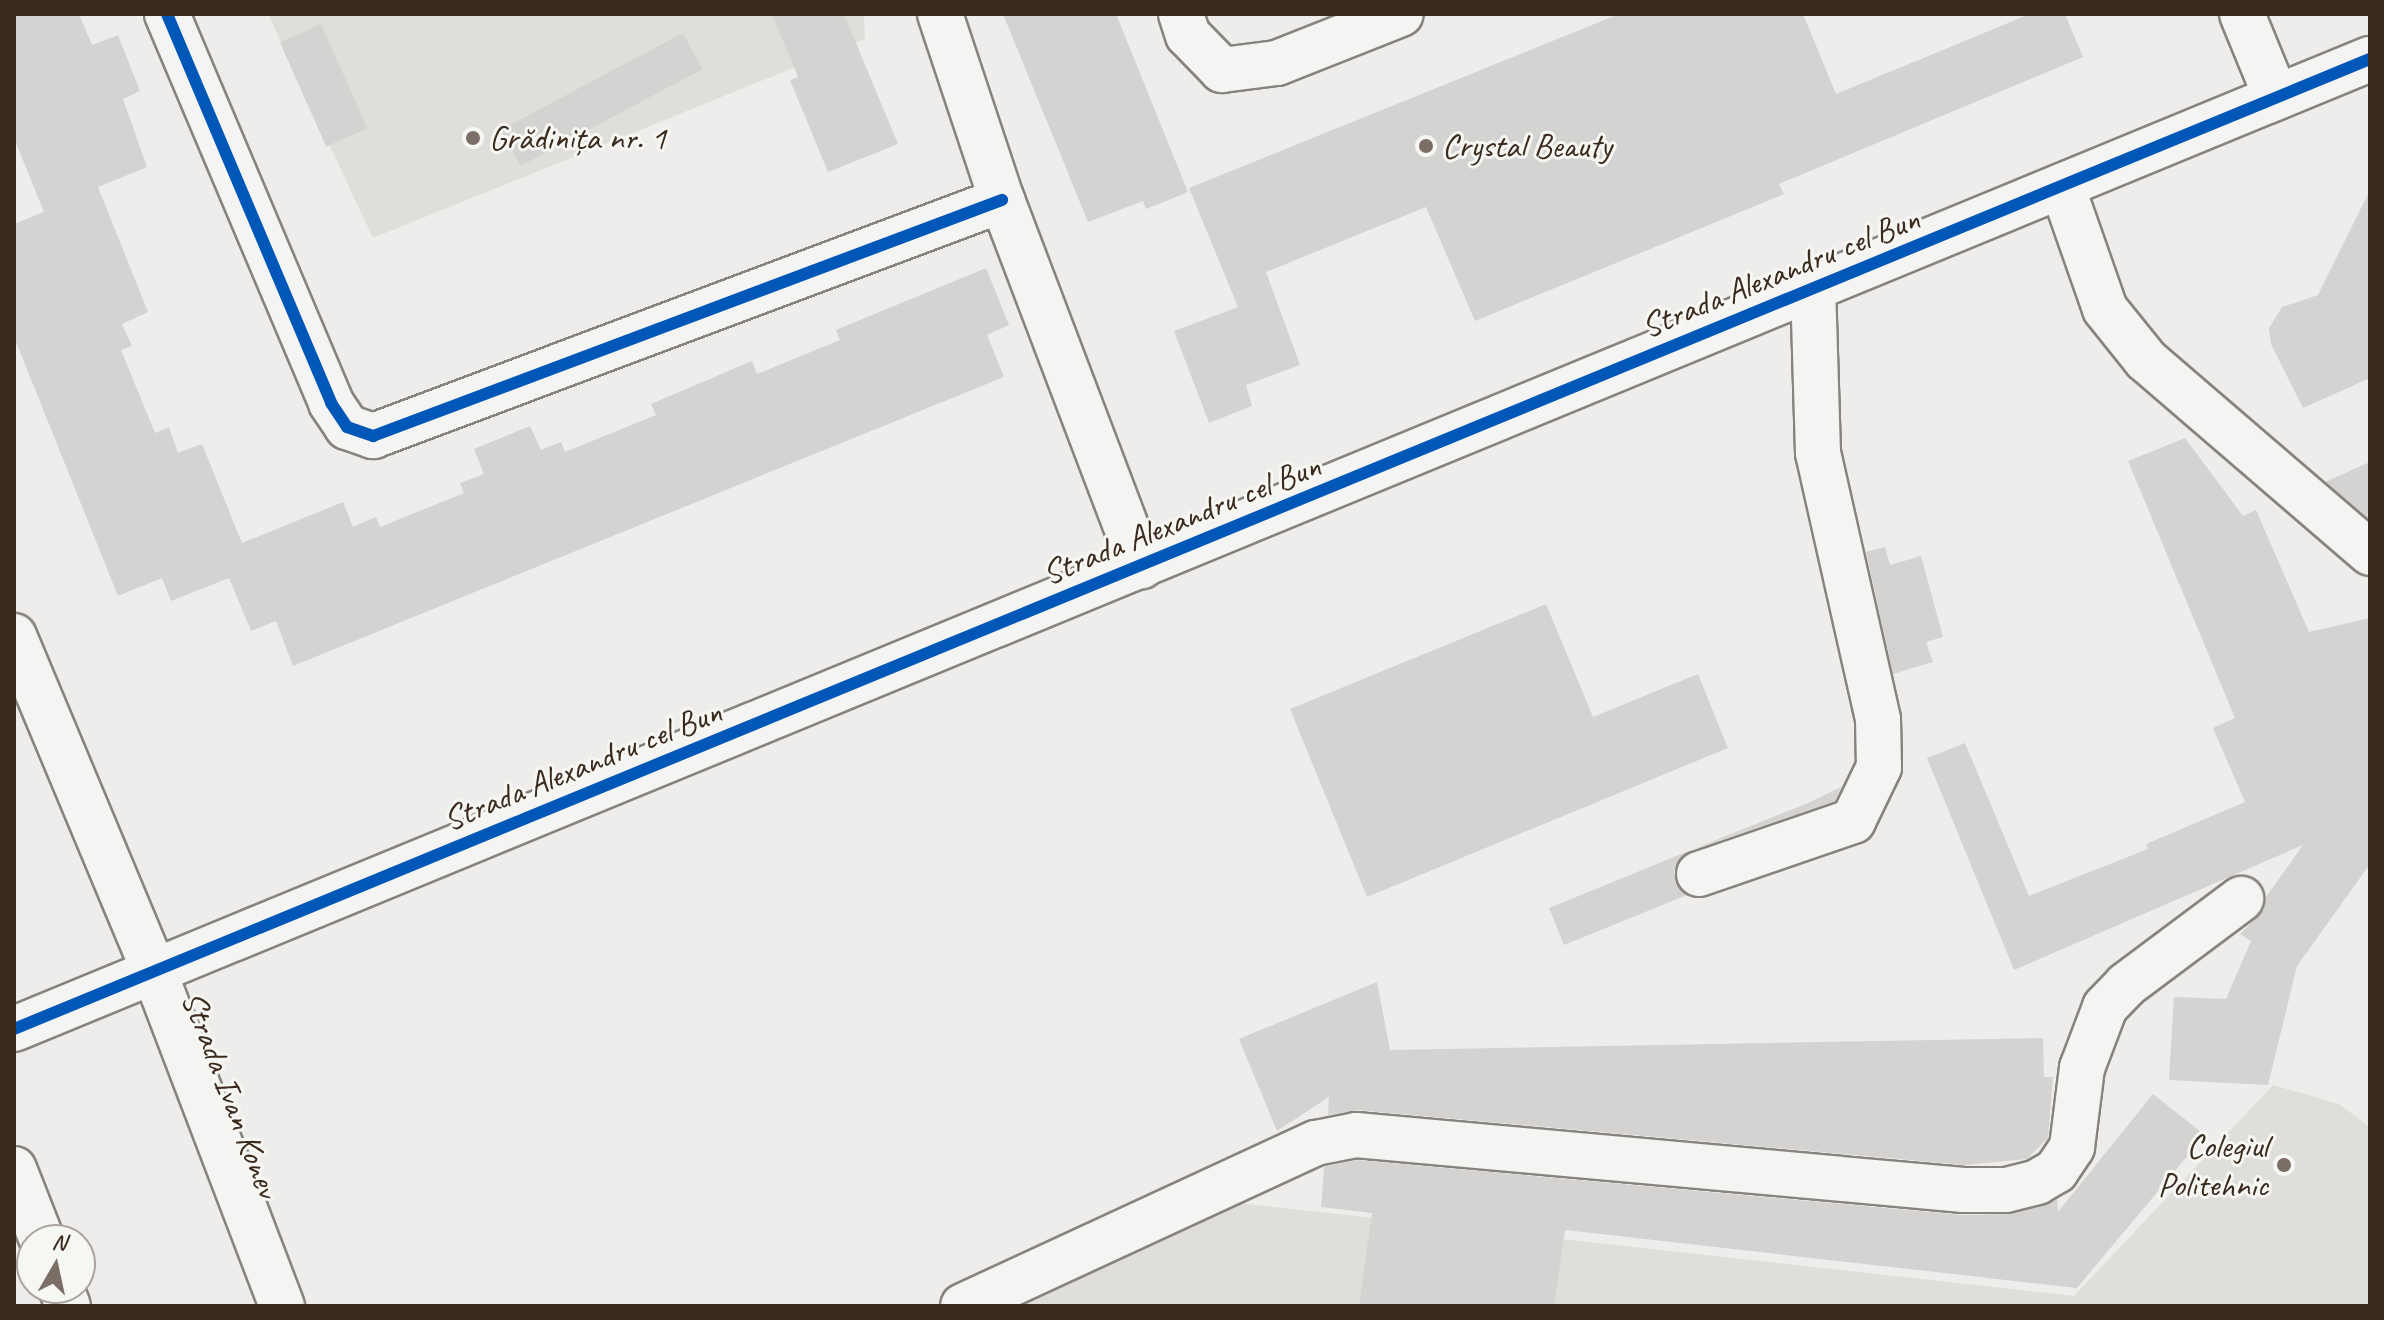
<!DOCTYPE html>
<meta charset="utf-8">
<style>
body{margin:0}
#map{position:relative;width:2384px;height:1320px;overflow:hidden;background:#eeedeb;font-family:Caveat,sans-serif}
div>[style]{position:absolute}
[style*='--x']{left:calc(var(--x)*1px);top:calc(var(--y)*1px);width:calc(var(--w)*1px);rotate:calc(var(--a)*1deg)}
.built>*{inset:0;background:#e0deda}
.building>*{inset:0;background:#d4d3d1;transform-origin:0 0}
.roads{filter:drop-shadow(2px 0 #87837f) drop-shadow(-2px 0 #87837f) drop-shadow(0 2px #87837f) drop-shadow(0 -2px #87837f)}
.minor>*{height:44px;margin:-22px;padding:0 22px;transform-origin:22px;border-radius:22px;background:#f4f4f2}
.cycleway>*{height:12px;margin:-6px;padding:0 6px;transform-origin:6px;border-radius:6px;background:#0057b8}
.dots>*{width:22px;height:22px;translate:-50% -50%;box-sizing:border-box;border:4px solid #f6f6f2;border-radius:50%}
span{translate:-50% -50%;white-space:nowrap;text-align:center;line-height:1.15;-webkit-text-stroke:6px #f6f6f2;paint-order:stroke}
.poi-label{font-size:34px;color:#3b2a1e}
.left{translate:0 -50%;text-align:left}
.right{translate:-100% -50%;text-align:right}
.street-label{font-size:34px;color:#3b2a1e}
.frame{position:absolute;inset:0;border:16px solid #3b2a1e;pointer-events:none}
.north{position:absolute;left:16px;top:1224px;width:80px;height:80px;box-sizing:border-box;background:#f6f6f2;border:2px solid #aba49d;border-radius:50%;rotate:9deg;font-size:22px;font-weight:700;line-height:32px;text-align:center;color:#3b2a1e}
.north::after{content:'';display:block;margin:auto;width:28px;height:36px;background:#7a6e66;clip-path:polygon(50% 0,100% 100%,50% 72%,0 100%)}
</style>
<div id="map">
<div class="built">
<div style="clip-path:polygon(268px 14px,864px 14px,865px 39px,373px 238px)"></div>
<div style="clip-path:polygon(2273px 1085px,2339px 1104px,2370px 1127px,2370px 1306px,1013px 1306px,1238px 1203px,2074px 1296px)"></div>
</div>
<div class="building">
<div style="clip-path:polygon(14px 14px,79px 14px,92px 45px,118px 35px,140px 91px,123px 99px,147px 167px,98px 187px,148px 312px,122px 324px,132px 346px,121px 350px,155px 433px,169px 427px,178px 453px,202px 444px,242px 543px,343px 502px,353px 527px,376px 517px,380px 527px,464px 493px,460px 483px,484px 474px,474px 449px,530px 426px,541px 450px,561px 442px,565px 452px,656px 415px,651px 404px,752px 361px,757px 374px,840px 340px,836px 330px,986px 268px,1009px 325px,987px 335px,1004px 377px,293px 666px,276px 621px,251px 631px,229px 578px,171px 601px,162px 578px,118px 596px,14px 337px,14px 224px,44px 212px,14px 138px)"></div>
<div style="clip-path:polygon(772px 14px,844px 14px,898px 144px,828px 172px,790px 80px,798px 77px)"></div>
<div style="clip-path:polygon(1003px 14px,1116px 14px,1188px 192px,1146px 209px,1143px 201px,1088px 222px)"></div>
<div style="clip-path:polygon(1619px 14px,1803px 14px,1836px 94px,2030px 14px,2065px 14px,2083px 57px,1779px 184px,1784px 194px,1475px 321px,1426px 207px,1266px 272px,1300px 365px,1246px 385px,1252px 406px,1209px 423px,1174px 331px,1238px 307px,1189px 188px)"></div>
<div style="left:321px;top:24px;width:114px;height:45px;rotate:66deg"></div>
<div style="left:683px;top:33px;width:41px;height:206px;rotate:62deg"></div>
<div style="clip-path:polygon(2370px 190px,2370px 378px,2303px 408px,2271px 344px,2269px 328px,2282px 307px,2318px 295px)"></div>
<div style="clip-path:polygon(2185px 438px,2243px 516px,2256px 510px,2309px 632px,2370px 618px,2370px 864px,2297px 966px,2268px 1085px,2169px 1080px,2174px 997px,2226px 999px,2251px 941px,2240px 934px,2264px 910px,2266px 897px,2303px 845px,2014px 970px,1927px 758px,1965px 743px,2029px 896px,2148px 849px,2146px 844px,2245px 802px,2213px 728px,2235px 718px,2128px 461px)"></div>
<div style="clip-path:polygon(2370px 462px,2370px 520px,2325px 482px)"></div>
<div style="clip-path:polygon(1885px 547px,1890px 565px,1921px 556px,1943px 637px,1926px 642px,1933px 662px,1893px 674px,1866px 552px)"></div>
<div style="clip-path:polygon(1546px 604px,1593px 717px,1698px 674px,1728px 748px,1367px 897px,1290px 709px)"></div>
<div style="clip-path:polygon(1841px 787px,1835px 801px,1691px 850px,1808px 803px)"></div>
<div style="clip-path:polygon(1691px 850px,1674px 870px,1676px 883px,1687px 895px,1564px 945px,1549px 908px)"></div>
<div style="clip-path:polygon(1377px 982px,1390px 1050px,2043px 1038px,2044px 1077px,2053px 1077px,2048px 1138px,2027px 1159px,1965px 1165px,1358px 1110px,1328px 1115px,1329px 1097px,1277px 1131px,1239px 1039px)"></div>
<div style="clip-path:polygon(2153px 1094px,2205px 1135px,2077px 1288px,1565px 1230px,1554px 1306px,1359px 1306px,1372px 1213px,1321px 1207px,1324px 1167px,1357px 1160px,1962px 1215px,2012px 1214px,2057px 1199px,2058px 1212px)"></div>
</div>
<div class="roads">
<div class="minor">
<div style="--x:167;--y:14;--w:422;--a:67.1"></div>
<div style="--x:331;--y:403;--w:29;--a:56"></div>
<div style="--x:347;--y:427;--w:28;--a:19"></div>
<div style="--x:373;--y:436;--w:672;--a:-20.57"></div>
<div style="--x:940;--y:14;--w:196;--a:71.6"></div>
<div style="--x:1002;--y:200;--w:392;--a:69.2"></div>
<div style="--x:1181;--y:14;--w:22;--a:72"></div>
<div style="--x:1188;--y:35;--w:49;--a:45.8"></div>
<div style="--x:1222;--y:70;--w:55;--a:-7.3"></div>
<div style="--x:1277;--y:63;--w:133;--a:-21.6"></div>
<div style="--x:2242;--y:14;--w:90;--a:67.7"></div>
<div style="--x:2062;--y:186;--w:130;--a:70.7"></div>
<div style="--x:2105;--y:309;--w:65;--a:51.2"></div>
<div style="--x:2146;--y:360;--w:296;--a:40.7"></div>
<div style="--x:14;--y:636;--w:363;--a:67.3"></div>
<div style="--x:154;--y:971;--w:359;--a:69.1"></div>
<div style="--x:1699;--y:874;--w:163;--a:-19"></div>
<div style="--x:1853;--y:821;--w:60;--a:-64.3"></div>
<div style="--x:1879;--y:767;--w:48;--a:-91.2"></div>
<div style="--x:1878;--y:719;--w:273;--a:-102.7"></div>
<div style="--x:1818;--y:453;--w:164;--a:-91.7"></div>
<div style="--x:14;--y:1029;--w:2548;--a:-22.38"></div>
<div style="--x:14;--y:1169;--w:76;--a:68.5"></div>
<div style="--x:61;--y:1288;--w:19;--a:69"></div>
<div style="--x:963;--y:1306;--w:389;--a:-24.8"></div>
<div style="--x:1316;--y:1143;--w:41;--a:-11.3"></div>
<div style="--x:1356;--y:1135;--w:610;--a:5.17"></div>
<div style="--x:1964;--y:1190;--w:42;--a:0"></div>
<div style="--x:2006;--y:1190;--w:32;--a:-14"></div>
<div style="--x:2037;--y:1182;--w:22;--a:-30"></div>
<div style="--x:2056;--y:1171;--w:29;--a:-56"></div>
<div style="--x:2072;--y:1147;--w:80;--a:-82.8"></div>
<div style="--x:2082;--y:1068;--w:65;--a:-69.3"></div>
<div style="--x:2105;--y:1007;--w:30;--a:-46"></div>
<div style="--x:2126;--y:985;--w:144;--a:-36.8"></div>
</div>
</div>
<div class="cycleway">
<div style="--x:167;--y:14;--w:422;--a:67.1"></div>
<div style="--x:331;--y:403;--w:29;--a:56"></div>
<div style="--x:347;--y:427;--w:28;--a:19"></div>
<div style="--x:373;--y:436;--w:672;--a:-20.57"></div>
<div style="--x:14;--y:1029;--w:2548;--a:-22.38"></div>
</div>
<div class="dots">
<div style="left:473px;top:138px;background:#7a6e66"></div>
<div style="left:1426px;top:146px;background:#7a6e66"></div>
<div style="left:2284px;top:1165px;background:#7a6e66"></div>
</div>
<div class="poi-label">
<span class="left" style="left:489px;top:138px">Grădinița nr. 1</span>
<span class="left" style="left:1442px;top:146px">Crystal Beauty</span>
<span class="right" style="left:2268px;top:1165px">Colegiul<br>Politehnic</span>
</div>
<div class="street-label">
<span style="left:1780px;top:272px;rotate:-22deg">Strada Alexandru cel Bun</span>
<span style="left:1181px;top:519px;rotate:-22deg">Strada Alexandru cel Bun</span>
<span style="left:582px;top:765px;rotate:-22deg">Strada Alexandru cel Bun</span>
<span style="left:231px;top:1094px;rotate:69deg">Strada Ivan Konev</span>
</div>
<div class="frame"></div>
<div class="north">N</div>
</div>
